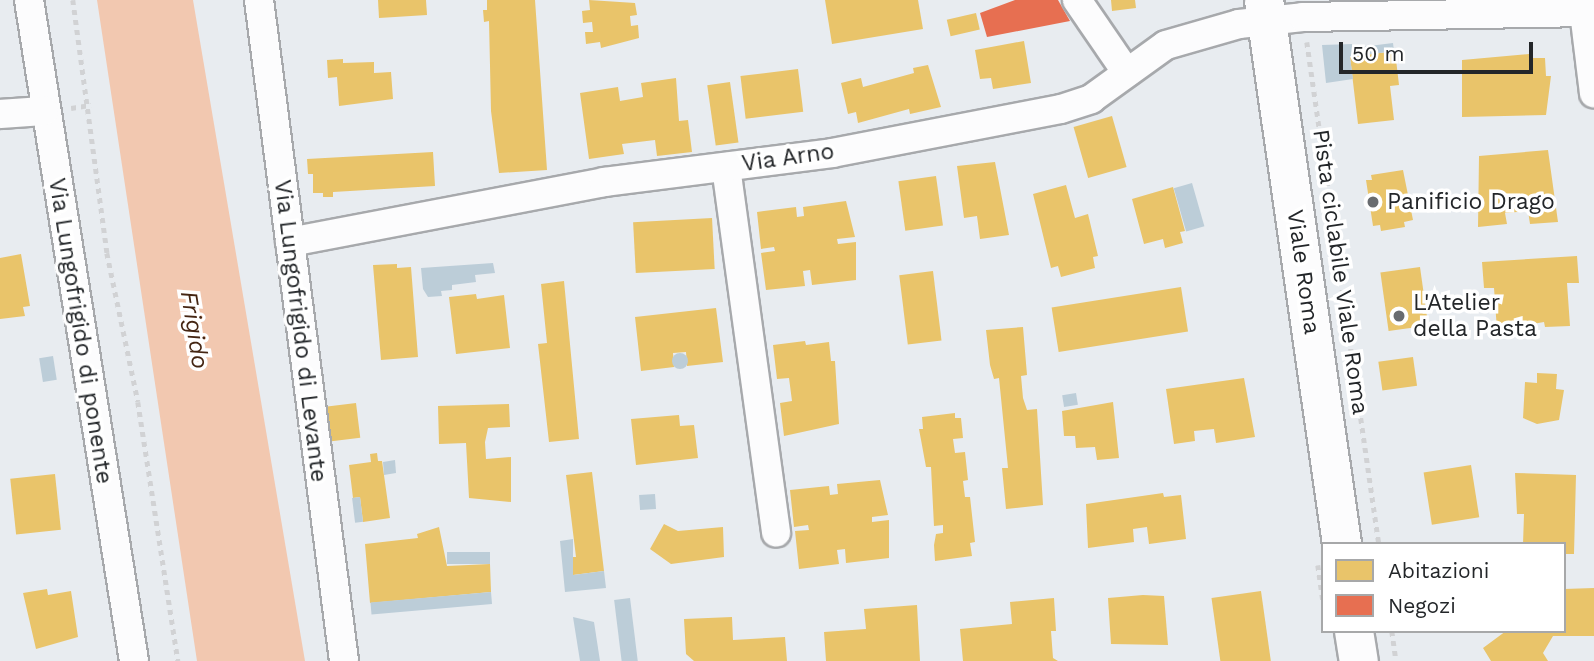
<!DOCTYPE html>
<style>
body{margin:0}
#map{position:relative;width:1594px;height:661px;overflow:hidden;background:#e8ecf0;font-family:"Work Sans",sans-serif}
div>[style]{position:absolute}
[style*='--x']{left:calc(var(--x)*1px);top:calc(var(--y)*1px);width:calc(var(--w)*1px);rotate:calc(var(--a)*1deg)}
.water>*{inset:0;background:#f2c8b0}
.homes>*{inset:0;background:#e9c46a;transform-origin:0 0}
.shops>*{inset:0;background:#e76f51}
.building>*{inset:0;background:#bccdd8;transform-origin:0 0}
.round{border-radius:50%}
.path>*{height:4.5px;margin-top:-2.25px;transform-origin:0;background:repeating-linear-gradient(90deg,#d1d2d4 0 5px,transparent 0 10px)}
.roads{filter:drop-shadow(2px 0 #a7a9ac) drop-shadow(-2px 0 #a7a9ac) drop-shadow(0 2px #a7a9ac) drop-shadow(0 -2px #a7a9ac)}
.street>*{height:28px;margin:-14px;padding:0 14px;transform-origin:14px;border-radius:14px;background:#fcfcfd}
.secondary>*{height:38px;margin:-19px;padding:0 19px;transform-origin:19px;border-radius:19px;background:#fcfcfd}
.dots>*{width:19px;height:19px;translate:-50% -50%;box-sizing:border-box;border:4px solid #fff;border-radius:50%}
span{translate:-50% -50%;white-space:nowrap;text-align:center;line-height:1.15;-webkit-text-stroke:7px #fff;paint-order:stroke}
.street-label{font-size:23px;color:#232629}
.poi-label{font-size:23px;color:#232629}
.left{translate:0 -50%;text-align:left}
.water-label{font-size:24px;color:#442512;font-style:italic}
.legend{position:absolute;left:1321px;top:542px;width:245px;height:91px;box-sizing:border-box;background:#fff;border:2px solid #a7a8a9;margin:0;padding:9px 12px;list-style:none;font-size:21px;color:#232629}
.legend li{display:flex;align-items:center;gap:14px;height:35px}
.legend b{width:35px;border:2px solid #a7a8a9}
.scale{position:absolute;left:1339px;top:42px;width:194px;height:32px;box-sizing:border-box;border:4px solid #232629;border-top:0;padding-left:9px;font-size:21px;line-height:24px;white-space:nowrap;color:#232629;-webkit-text-stroke:5px #fff;paint-order:stroke}
</style>
<div id="map">
<div class="water">
<div style="clip-path:polygon(97px 0,193px 0,305px 661px,197px 661px)"></div>
</div>
<div class="homes">
<div style="clip-path:polygon(378px 0,426px 0,427px 15px,379px 18px)"></div>
<div style="clip-path:polygon(487px 0,535px 0,547px 170px,499px 173px,491px 111px,489px 21px,484px 22px,483px 10px,487px 10px)"></div>
<div style="clip-path:polygon(589px 0,635px 3px,637px 15px,630px 16px,631px 26px,638px 25px,639px 38px,601px 48px,600px 42px,586px 44px,585px 32px,593px 32px,592px 22px,583px 23px,582px 11px,590px 10px)"></div>
<div style="clip-path:polygon(825px 0,918px 0,923px 29px,832px 44px)"></div>
<div style="clip-path:polygon(1111px 0,1135px 0,1136px 8px,1112px 11px)"></div>
<div style="left:976px;top:13px;width:17px;height:30px;rotate:77deg"></div>
<div style="clip-path:polygon(1024px 41px,1031px 83px,993px 89px,991px 78px,980px 79px,975px 50px)"></div>
<div style="clip-path:polygon(1395px 51px,1399px 85px,1390px 86px,1394px 120px,1358px 124px,1350px 57px)"></div>
<div style="clip-path:polygon(1529px 54px,1529px 58px,1545px 58px,1546px 76px,1551px 76px,1546px 115px,1462px 117px,1462px 60px)"></div>
<div style="clip-path:polygon(343px 59px,343px 63px,374px 62px,374px 73px,391px 72px,393px 99px,339px 106px,337px 77px,328px 78px,327px 60px)"></div>
<div style="clip-path:polygon(928px 65px,941px 107px,910px 114px,909px 109px,858px 123px,856px 112px,848px 114px,841px 83px,861px 78px,863px 87px,914px 73px,913px 68px)"></div>
<div style="left:798px;top:69px;width:43px;height:58px;rotate:83deg"></div>
<div style="clip-path:polygon(676px 78px,679px 121px,688px 120px,692px 152px,657px 156px,655px 140px,622px 144px,624px 154px,589px 159px,580px 93px,618px 87px,620px 101px,643px 97px,641px 83px)"></div>
<div style="left:730px;top:82px;width:61px;height:23px;rotate:82deg"></div>
<div style="left:1112px;top:116px;width:53px;height:40px;rotate:74deg"></div>
<div style="clip-path:polygon(1548px 150px,1558px 222px,1530px 224px,1528px 211px,1505px 213px,1507px 224px,1478px 227px,1479px 156px)"></div>
<div style="clip-path:polygon(433px 152px,435px 186px,333px 192px,333px 197px,323px 197px,323px 193px,313px 193px,313px 174px,308px 174px,307px 159px)"></div>
<div style="clip-path:polygon(995px 162px,1009px 235px,980px 239px,977px 216px,964px 218px,957px 166px)"></div>
<div style="clip-path:polygon(1403px 170px,1413px 220px,1404px 222px,1405px 227px,1381px 231px,1380px 225px,1373px 226px,1366px 180px,1372px 180px,1371px 175px)"></div>
<div style="left:936px;top:176px;width:50px;height:38px;rotate:82deg"></div>
<div style="clip-path:polygon(1066px 185px,1075px 218px,1088px 214px,1098px 256px,1093px 257px,1095px 268px,1061px 277px,1058px 266px,1051px 268px,1033px 194px)"></div>
<div style="clip-path:polygon(1173px 187px,1185px 231px,1180px 232px,1183px 243px,1165px 248px,1163px 239px,1144px 244px,1132px 199px)"></div>
<div style="clip-path:polygon(846px 201px,855px 237px,837px 239px,838px 244px,856px 242px,856px 280px,812px 285px,810px 270px,803px 271px,805px 286px,766px 290px,761px 253px,775px 251px,774px 247px,761px 249px,757px 212px,796px 207px,797px 217px,804px 216px,803px 207px)"></div>
<div style="left:712px;top:218px;width:51px;height:79px;rotate:87deg"></div>
<div style="clip-path:polygon(21px 254px,30px 306px,23px 307px,25px 316px,0 319px,0 258px)"></div>
<div style="clip-path:polygon(1577px 256px,1579px 283px,1567px 283px,1570px 326px,1545px 327px,1544px 322px,1497px 330px,1494px 288px,1484px 288px,1482px 262px)"></div>
<div style="clip-path:polygon(397px 264px,397px 268px,411px 267px,418px 357px,381px 360px,373px 265px)"></div>
<div style="left:1420px;top:267px;width:59px;height:40px;rotate:82deg"></div>
<div style="left:933px;top:271px;width:70px;height:34px;rotate:83deg"></div>
<div style="clip-path:polygon(564px 281px,579px 439px,549px 442px,538px 344px,547px 343px,541px 284px)"></div>
<div style="left:1181px;top:287px;width:45px;height:131px;rotate:81deg"></div>
<div style="clip-path:polygon(476px 294px,477px 299px,504px 295px,510px 348px,456px 354px,449px 297px)"></div>
<div style="clip-path:polygon(716px 308px,723px 362px,687px 366px,686px 352px,673px 353px,674px 367px,641px 371px,635px 317px)"></div>
<div style="clip-path:polygon(1023px 327px,1027px 375px,1021px 376px,1023px 398px,1027px 410px,1037px 409px,1043px 505px,1006px 509px,1002px 468px,1008px 468px,999px 378px,994px 379px,990px 365px,986px 330px)"></div>
<div style="clip-path:polygon(805px 341px,806px 345px,829px 342px,831px 361px,835px 361px,839px 424px,784px 436px,780px 403px,792px 401px,789px 378px,777px 379px,773px 345px)"></div>
<div style="left:1413px;top:357px;width:29px;height:35px;rotate:82deg"></div>
<div style="clip-path:polygon(1537px 373px,1557px 374px,1556px 389px,1564px 390px,1559px 420px,1537px 424px,1523px 418px,1525px 382px,1537px 383px)"></div>
<div style="clip-path:polygon(1244px 378px,1255px 437px,1216px 443px,1214px 429px,1194px 431px,1195px 441px,1174px 444px,1166px 389px)"></div>
<div style="clip-path:polygon(1113px 402px,1119px 458px,1097px 460px,1095px 447px,1076px 448px,1075px 436px,1064px 436px,1062px 411px)"></div>
<div style="left:356px;top:403px;width:35px;height:33px;rotate:83deg"></div>
<div style="clip-path:polygon(509px 404px,510px 427px,488px 428px,485px 442px,486px 459px,511px 457px,511px 502px,469px 498px,466px 443px,439px 444px,438px 406px)"></div>
<div style="clip-path:polygon(955px 413px,955px 418px,961px 418px,963px 438px,953px 439px,955px 453px,965px 452px,968px 480px,963px 481px,965px 497px,970px 497px,975px 542px,970px 543px,972px 556px,935px 561px,934px 545px,936px 534px,943px 533px,943px 525px,934px 526px,931px 467px,926px 467px,919px 429px,923px 429px,922px 417px)"></div>
<div style="clip-path:polygon(679px 415px,680px 426px,694px 425px,698px 458px,636px 465px,631px 419px)"></div>
<div style="clip-path:polygon(377px 453px,378px 461px,382px 461px,390px 518px,363px 522px,360px 497px,353px 498px,349px 465px,371px 462px,370px 454px)"></div>
<div style="left:1471px;top:465px;width:53px;height:48px;rotate:81deg"></div>
<div style="clip-path:polygon(592px 472px,604px 571px,573px 575px,571px 557px,576px 557px,566px 475px)"></div>
<div style="clip-path:polygon(1515px 473px,1576px 475px,1574px 554px,1564px 554px,1564px 544px,1523px 544px,1524px 514px,1517px 514px)"></div>
<div style="left:55px;top:474px;width:56px;height:45px;rotate:84deg"></div>
<div style="clip-path:polygon(880px 480px,888px 515px,872px 517px,872px 522px,889px 520px,889px 558px,846px 563px,845px 549px,837px 550px,839px 564px,799px 569px,795px 531px,809px 530px,808px 525px,794px 527px,790px 490px,829px 486px,830px 495px,838px 494px,837px 484px)"></div>
<div style="clip-path:polygon(1163px 493px,1164px 497px,1181px 495px,1186px 539px,1149px 544px,1147px 527px,1133px 529px,1134px 542px,1088px 548px,1086px 504px)"></div>
<div style="clip-path:polygon(664px 524px,678px 531px,723px 527px,724px 557px,671px 564px,650px 549px)"></div>
<div style="clip-path:polygon(439px 527px,447px 566px,490px 564px,491px 592px,370px 603px,365px 544px,418px 538px,417px 534px)"></div>
<div style="clip-path:polygon(1594px 588px,1594px 636px,1553px 636px,1543px 653px,1548px 661px,1491px 661px,1483px 648px,1506px 631px,1564px 631px,1564px 589px)"></div>
<div style="clip-path:polygon(47px 589px,48px 595px,71px 591px,78px 637px,36px 649px,23px 593px)"></div>
<div style="left:1261px;top:591px;width:71px;height:50px;rotate:82deg"></div>
<div style="clip-path:polygon(1143px 595px,1164px 596px,1168px 645px,1111px 644px,1108px 598px)"></div>
<div style="clip-path:polygon(1054px 598px,1056px 631px,1051px 631px,1053px 658px,1058px 661px,963px 661px,960px 629px,1012px 624px,1010px 602px)"></div>
<div style="clip-path:polygon(917px 605px,920px 661px,826px 661px,824px 632px,866px 629px,864px 609px)"></div>
<div style="clip-path:polygon(732px 617px,733px 640px,785px 637px,787px 661px,694px 661px,686px 654px,684px 619px)"></div>
</div>
<div class="shops">
<div style="clip-path:polygon(1015px 0,1058px 0,1070px 21px,987px 37px,980px 13px)"></div>
</div>
<div class="building">
<div style="clip-path:polygon(1393px 43px,1394px 51px,1350px 57px,1353px 79px,1326px 83px,1322px 45px,1352px 44px,1353px 48px)"></div>
<div style="left:1192px;top:183px;width:45px;height:19px;rotate:74deg"></div>
<div style="clip-path:polygon(493px 263px,495px 273px,475px 275px,476px 282px,452px 285px,452px 290px,441px 291px,442px 296px,428px 297px,423px 289px,421px 268px)"></div>
<div class="round" style="left:672px;top:353px;width:16px;height:16px"></div>
<div style="left:53px;top:356px;width:24px;height:14px;rotate:81deg"></div>
<div style="left:1076px;top:393px;width:12px;height:14px;rotate:81deg"></div>
<div style="clip-path:polygon(395px 460px,396px 473px,384px 475px,383px 462px)"></div>
<div style="left:655px;top:494px;width:15px;height:16px;rotate:86deg"></div>
<div style="left:360px;top:497px;width:25px;height:8px;rotate:83deg"></div>
<div style="clip-path:polygon(573px 539px,573px 575px,604px 571px,606px 588px,565px 592px,560px 541px)"></div>
<div style="left:490px;top:552px;width:12px;height:43px;rotate:90deg"></div>
<div style="left:491px;top:592px;width:12px;height:121px;rotate:85deg"></div>
<div style="left:630px;top:598px;width:64px;height:16px;rotate:83deg"></div>
<div style="clip-path:polygon(573px 617px,594px 622px,600px 661px,580px 661px)"></div>
</div>
<div class="path">
<div style="--x:73;--y:0;--w:255;--a:82.3"></div>
<div style="--x:107;--y:253;--w:152;--a:78.2"></div>
<div style="--x:138;--y:402;--w:262;--a:81.2"></div>
<div style="--x:1307;--y:42;--w:507;--a:81.84"></div>
<div style="--x:71;--y:108;--w:20;--a:-9"></div>
<div style="--x:1318;--y:565;--w:35;--a:82"></div>
<div style="--x:1392;--y:631;--w:30;--a:82"></div>
</div>
<div class="roads">
<div class="street">
<div style="--x:29;--y:0;--w:669;--a:80.97"></div>
<div style="--x:259;--y:0;--w:666;--a:82.67"></div>
<div style="--x:1077;--y:0;--w:88;--a:55.6"></div>
<div style="--x:1584;--y:12;--w:82;--a:83"></div>
<div style="--x:0;--y:114;--w:44;--a:-3.9"></div>
<div style="--x:726;--y:167;--w:369;--a:82.2"></div>
<div style="--x:290;--y:242;--w:320;--a:-10.8"></div>
<div style="--x:604;--y:182;--w:230;--a:-7.2"></div>
<div style="--x:832;--y:153;--w:233;--a:-10.9"></div>
<div style="--x:1061;--y:109;--w:32;--a:-18"></div>
<div style="--x:1091;--y:99;--w:92;--a:-35.8"></div>
<div style="--x:1166;--y:45;--w:76;--a:-16"></div>
<div style="--x:1239;--y:24;--w:64;--a:-6.2"></div>
<div style="--x:1303;--y:17;--w:291;--a:-1"></div>
</div>
<div class="secondary">
<div style="--x:1264;--y:0;--w:550;--a:81.84"></div>
<div style="--x:1354;--y:631;--w:30;--a:81"></div>
</div>
</div>
<div class="dots">
<div style="left:1373px;top:202px;background:#686b6f"></div>
<div style="left:1399px;top:316px;background:#686b6f"></div>
</div>
<div class="street-label">
<span style="left:788px;top:158px;rotate:-8deg">Via Arno</span>
<span style="left:1303px;top:272px;rotate:82deg">Viale Roma</span>
<span style="left:1340px;top:272px;rotate:82deg">Pista ciclabile Viale Roma</span>
<span style="left:80px;top:331px;rotate:81deg">Via Lungofrigido di ponente</span>
<span style="left:300px;top:331px;rotate:83deg">Via Lungofrigido di Levante</span>
</div>
<div class="poi-label">
<span class="left" style="left:1387px;top:202px">Panificio Drago</span>
<span class="left" style="left:1413px;top:316px">L'Atelier<br>della Pasta</span>
</div>
<div class="water-label">
<span style="left:194px;top:330px;rotate:81deg">Frigido</span>
</div>
<ul class="legend">
<li><b style="height:19px;background:#e9c46a"></b>Abitazioni</li>
<li><b style="height:19px;background:#e76f51"></b>Negozi</li>
</ul>
<div class="scale">50 m</div>
</div>
